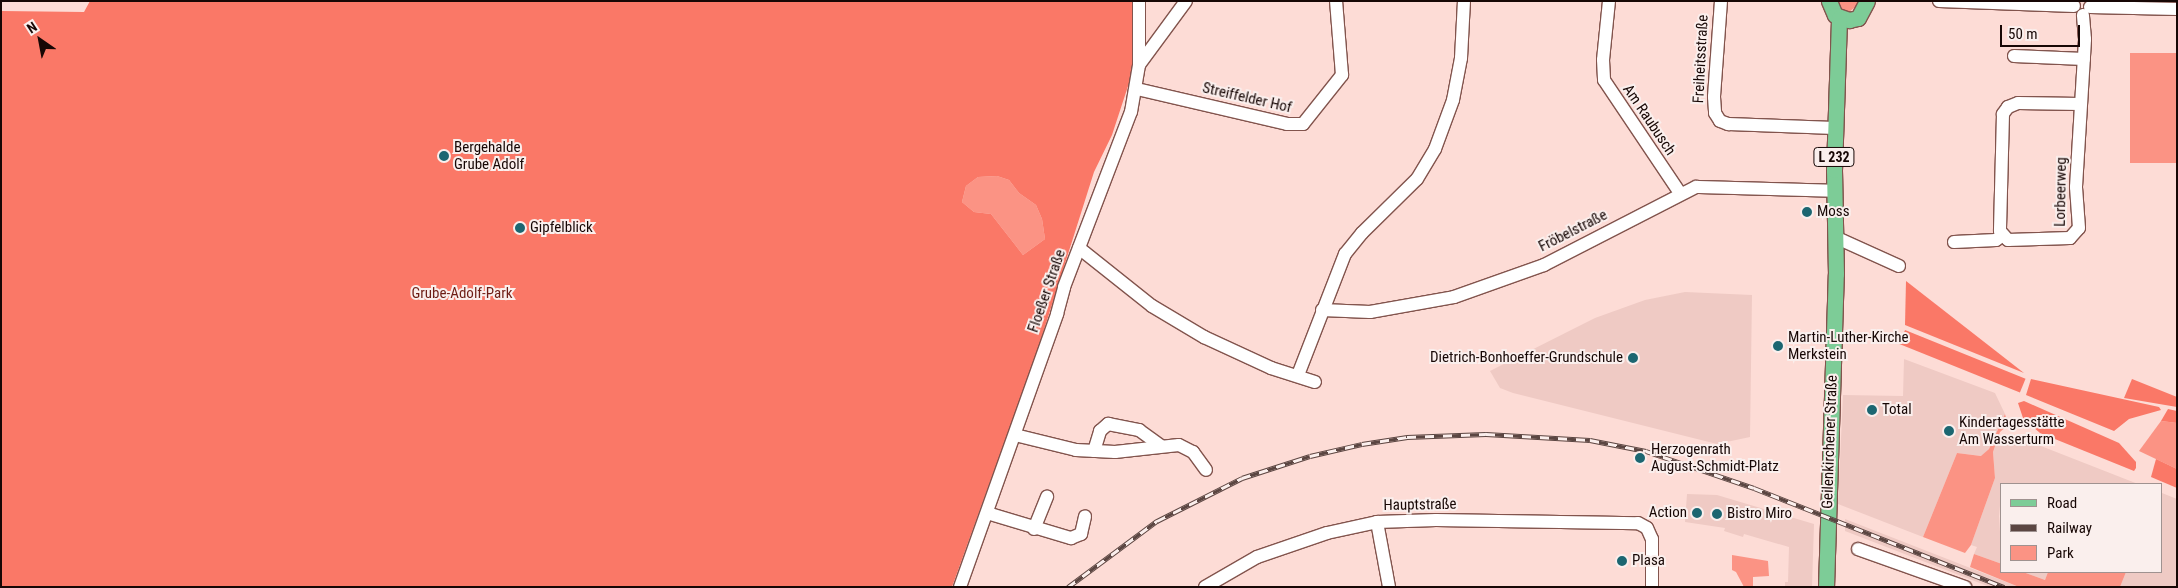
<!DOCTYPE html>
<meta charset="utf-8">
<style>
body{margin:0}
#map{position:relative;width:2178px;height:588px;overflow:hidden;background:#fddcd6;font-family:"Roboto Condensed",sans-serif}
div>[style]{position:absolute}
[style*='--x']{left:calc(var(--x)*1px);top:calc(var(--y)*1px);width:calc(var(--w)*1px);rotate:calc(var(--a)*1deg)}
.built>*{inset:0;background:#efcac4}
.green>*{inset:0;background:#fb9384;transform-origin:0 0}
.forest>*{inset:0;background:#fa7867;transform-origin:0 0}
.roads{filter:drop-shadow(1px 0 #82544d) drop-shadow(-1px 0 #82544d) drop-shadow(0 1px #82544d) drop-shadow(0 -1px #82544d)}
.minor>*{height:12px;margin:-6px;padding:0 6px;transform-origin:6px;border-radius:6px;background:#fff}
.major>*{height:15px;margin:-7.5px;padding:0 7.5px;transform-origin:7.5px;border-radius:7.5px;background:#7dcc97}
.rail>*{height:5px;margin-top:-2.5px;transform-origin:0;background:repeating-linear-gradient(90deg,#faefed 0 9px,#5b4642 0 18px);box-sizing:border-box;border-block:1px solid #5b4642}
.dots>*{width:14px;height:14px;translate:-50% -50%;box-sizing:border-box;border:2px solid #faefed;border-radius:50%}
span{translate:-50% -50%;white-space:nowrap;text-align:center;line-height:1.15;-webkit-text-stroke:4px #faefed;paint-order:stroke}
.shield-label span{padding:1px 4px;background:#faefed;border:1px solid;border-radius:4px;-webkit-text-stroke-width:0}
.shield-label{font-size:14px;color:#170705;font-weight:700}
.street-label{font-size:15px;color:#170705}
.poi-label{font-size:15px;color:#170705}
.left{translate:0 -50%;text-align:left}
.right{translate:-100% -50%;text-align:right}
.park-label{font-size:15px;color:#6e1d15}
.frame{position:absolute;inset:0;border:2px solid #170705;pointer-events:none}
.legend{position:absolute;left:2000px;top:483px;width:162px;height:90px;box-sizing:border-box;background:#faefed;border:1px solid #9f9290;margin:0;padding:6px 9px;list-style:none;font-size:15px;color:#170705}
.legend li{display:flex;align-items:center;gap:10px;height:25px}
.legend b{width:25px;border:1px solid #9f9290}
.north{position:absolute;left:15px;top:15px;width:50px;height:50px;-webkit-text-stroke:4px #faefed;paint-order:stroke;rotate:327deg;font-size:14px;font-weight:700;line-height:20px;text-align:center;color:#170705}
.north::after{content:'';display:block;margin:auto;width:18px;height:22px;background:#170705;clip-path:polygon(50% 0,100% 100%,50% 72%,0 100%)}
.scale{position:absolute;left:2000px;top:25px;width:80px;height:22px;box-sizing:border-box;border:2px solid #170705;border-top:0;padding-left:6px;font-size:15px;line-height:18px;white-space:nowrap;color:#170705;-webkit-text-stroke:4px #faefed;paint-order:stroke}
</style>
<div id="map">
<div class="built">
<div style="clip-path:polygon(1685px 292px,1752px 295px,1750px 437px,1717px 444px,1513px 393px,1500px 388px,1490px 371px,1595px 318px,1645px 300px)"></div>
<div style="clip-path:polygon(1904px 359px,1995px 393px,2005px 414px,1989px 449px,1982px 456px,1957px 453px,1923px 537px,1838px 504px,1843px 395px,1903px 396px)"></div>
<div style="clip-path:polygon(1999px 435px,2009px 440px,2013px 435px,2138px 484px,2002px 484px,1999px 516px,2002px 564px,1974px 554px,1977px 547px,1971px 545px,1995px 478px,1993px 452px)"></div>
<div style="clip-path:polygon(2162px 493px,2177px 499px,2177px 587px,2120px 587px,2126px 572px,2162px 572px)"></div>
<div style="clip-path:polygon(1687px 494px,1717px 495px,1814px 524px,1812px 587px,1785px 587px,1785px 582px,1788px 582px,1789px 547px,1744px 534px,1743px 537px,1724px 531px,1725px 528px,1685px 522px)"></div>
<div style="clip-path:polygon(1845px 519px,2019px 587px,1990px 587px,1845px 531px)"></div>
<div style="clip-path:polygon(2023px 572px,2048px 572px,2045px 580px)"></div>
</div>
<div class="green">
<div style="clip-path:polygon(1838px 1px,1858px 1px,1858px 5px,1849px 12px,1843px 10px)"></div>
<div style="left:2177px;top:53px;width:110px;height:47px;rotate:90deg"></div>
<div style="clip-path:polygon(997px 176px,1009px 180px,1019px 193px,1036px 205px,1042px 219px,1045px 239px,1023px 255px,991px 214px,974px 212px,962px 202px,966px 186px,978px 177px)"></div>
<div style="clip-path:polygon(2005px 414px,2008px 425px,2000px 432px,1993px 452px,1995px 478px,1971px 545px,1965px 553px,1923px 537px,1957px 453px,1981px 456px,1989px 449px)"></div>
<div style="clip-path:polygon(2161px 421px,2177px 423px,2177px 469px,2139px 451px)"></div>
<div style="clip-path:polygon(1974px 554px,2002px 564px,2002px 572px,2023px 572px,2045px 580px,2048px 572px,2126px 572px,2120px 587px,2019px 587px,1970px 567px)"></div>
<div style="clip-path:polygon(1732px 555px,1768px 561px,1769px 576px,1753px 577px,1753px 587px,1744px 587px,1736px 572px,1732px 570px)"></div>
</div>
<div class="forest">
<div style="clip-path:polygon(evenodd,90px 1px,1135px 1px,1132px 74px,1112px 135px,1094px 172px,1037px 352px,952px 587px,1px 587px,1px 11px,84px 12px,90px 1px,997px 176px,1009px 180px,1019px 193px,1036px 205px,1042px 219px,1045px 239px,1023px 255px,991px 214px,974px 212px,962px 202px,966px 186px,978px 177px,997px 176px)"></div>
<div style="clip-path:polygon(1906px 281px,2024px 373px,1905px 325px)"></div>
<div style="left:1905px;top:330px;width:130px;height:15px;rotate:22deg"></div>
<div style="clip-path:polygon(2031px 379px,2159px 407px,2161px 410px,2129px 419px,2114px 431px,2026px 395px)"></div>
<div style="clip-path:polygon(2132px 379px,2177px 397px,2177px 407px,2124px 398px)"></div>
<div style="clip-path:polygon(2024px 401px,2119px 443px,2136px 462px,2136px 468px,2134px 471px,2040px 433px,2023px 418px,2018px 403px)"></div>
<div style="clip-path:polygon(2168px 409px,2177px 411px,2177px 423px,2161px 421px)"></div>
<div style="clip-path:polygon(2156px 459px,2177px 469px,2177px 488px,2151px 477px)"></div>
</div>
<div class="roads">
<div class="minor">
<div style="--x:1609;--y:1;--w:59;--a:95.8"></div>
<div style="--x:1603;--y:60;--w:20;--a:87"></div>
<div style="--x:1604;--y:80;--w:136;--a:56.1"></div>
<div style="--x:1721;--y:1;--w:96;--a:94.2"></div>
<div style="--x:1714;--y:97;--w:16;--a:86"></div>
<div style="--x:1715;--y:113;--w:9;--a:58"></div>
<div style="--x:1720;--y:121;--w:9;--a:21"></div>
<div style="--x:1728;--y:124;--w:107;--a:2.1"></div>
<div style="--x:1939;--y:1;--w:135;--a:2.1"></div>
<div style="--x:2090;--y:7;--w:87;--a:1.3"></div>
<div style="--x:2014;--y:56;--w:70;--a:2.5"></div>
<div style="--x:1139;--y:65;--w:79;--a:-53.7"></div>
<div style="--x:1137;--y:89;--w:154;--a:13.1"></div>
<div style="--x:1287;--y:124;--w:16;--a:0"></div>
<div style="--x:1303;--y:124;--w:63;--a:-51.5"></div>
<div style="--x:1342;--y:75;--w:74;--a:-94.6"></div>
<div style="--x:2080;--y:104;--w:62;--a:-179.1"></div>
<div style="--x:2018;--y:103;--w:11;--a:158"></div>
<div style="--x:2008;--y:107;--w:9;--a:126"></div>
<div style="--x:2003;--y:114;--w:117;--a:91.5"></div>
<div style="--x:2000;--y:231;--w:12;--a:48"></div>
<div style="--x:2008;--y:240;--w:62;--a:-1.8"></div>
<div style="--x:2070;--y:238;--w:13;--a:-48"></div>
<div style="--x:2079;--y:228;--w:41;--a:-94.2"></div>
<div style="--x:2076;--y:187;--w:148;--a:-86.5"></div>
<div style="--x:2085;--y:39;--w:24;--a:-95"></div>
<div style="--x:1837;--y:238;--w:68;--a:24.3"></div>
<div style="--x:1954;--y:242;--w:42;--a:-2.7"></div>
<div style="--x:1996;--y:240;--w:7;--a:-34"></div>
<div style="--x:1079;--y:248;--w:93;--a:38.5"></div>
<div style="--x:1152;--y:306;--w:61;--a:30.8"></div>
<div style="--x:1204;--y:337;--w:74;--a:24.8"></div>
<div style="--x:1271;--y:368;--w:46;--a:17.7"></div>
<div style="--x:1322;--y:310;--w:48;--a:2.4"></div>
<div style="--x:1370;--y:312;--w:85;--a:-10.1"></div>
<div style="--x:1454;--y:297;--w:96;--a:-19.6"></div>
<div style="--x:1544;--y:265;--w:171;--a:-27.2"></div>
<div style="--x:1696;--y:187;--w:140;--a:1.6"></div>
<div style="--x:1298;--y:375;--w:130;--a:-68.8"></div>
<div style="--x:1345;--y:254;--w:27;--a:-51"></div>
<div style="--x:1362;--y:233;--w:77;--a:-44.5"></div>
<div style="--x:1417;--y:179;--w:35;--a:-59"></div>
<div style="--x:1435;--y:149;--w:52;--a:-69.8"></div>
<div style="--x:1453;--y:100;--w:43;--a:-79.2"></div>
<div style="--x:1461;--y:58;--w:57;--a:-87"></div>
<div style="--x:1015;--y:435;--w:63;--a:13.8"></div>
<div style="--x:1076;--y:450;--w:39;--a:3"></div>
<div style="--x:1115;--y:452;--w:64;--a:-6.2"></div>
<div style="--x:1179;--y:445;--w:16;--a:27"></div>
<div style="--x:1193;--y:452;--w:22;--a:54"></div>
<div style="--x:1094;--y:451;--w:21;--a:-73"></div>
<div style="--x:1100;--y:431;--w:11;--a:-41"></div>
<div style="--x:1108;--y:424;--w:32;--a:11"></div>
<div style="--x:1139;--y:430;--w:27;--a:36"></div>
<div style="--x:987;--y:513;--w:88;--a:16.6"></div>
<div style="--x:1071;--y:538;--w:11;--a:-22"></div>
<div style="--x:1081;--y:534;--w:18;--a:-77"></div>
<div style="--x:1377;--y:522;--w:66;--a:79.5"></div>
<div style="--x:1034;--y:529;--w:35;--a:-68"></div>
<div style="--x:1858;--y:549;--w:114;--a:19.6"></div>
<div style="--x:960;--y:587;--w:290;--a:-70.4"></div>
<div style="--x:1057;--y:314;--w:28;--a:-75"></div>
<div style="--x:1064;--y:287;--w:187;--a:-69.1"></div>
<div style="--x:1131;--y:112;--w:48;--a:-80.3"></div>
<div style="--x:1139;--y:65;--w:64;--a:-90"></div>
<div style="--x:1205;--y:587;--w:60;--a:-30"></div>
<div style="--x:1257;--y:557;--w:74;--a:-18.9"></div>
<div style="--x:1327;--y:533;--w:51;--a:-12.4"></div>
<div style="--x:1377;--y:522;--w:59;--a:-1.9"></div>
<div style="--x:1436;--y:520;--w:202;--a:0.9"></div>
<div style="--x:1638;--y:523;--w:10;--a:29"></div>
<div style="--x:1647;--y:528;--w:12;--a:66"></div>
<div style="--x:1652;--y:539;--w:48;--a:90"></div>
</div>
<div class="major">
<div style="--x:1829;--y:1;--w:15;--a:67"></div>
<div style="--x:1835;--y:15;--w:15;--a:20"></div>
<div style="--x:1849;--y:20;--w:9;--a:-13"></div>
<div style="--x:1858;--y:18;--w:19;--a:-62"></div>
<div style="--x:1826;--y:587;--w:313;--a:-88.2"></div>
<div style="--x:1836;--y:274;--w:104;--a:-91.1"></div>
<div style="--x:1834;--y:170;--w:152;--a:-88.1"></div>
</div>
</div>
<div class="rail">
<div style="--x:1068;--y:587;--w:111;--a:-36.6"></div>
<div style="--x:1157;--y:521;--w:95;--a:-26.8"></div>
<div style="--x:1242;--y:478;--w:71;--a:-17.9"></div>
<div style="--x:1310;--y:456;--w:53;--a:-13"></div>
<div style="--x:1362;--y:444;--w:46;--a:-8.8"></div>
<div style="--x:1407;--y:437;--w:79;--a:-2.2"></div>
<div style="--x:1486;--y:434;--w:104;--a:3.3"></div>
<div style="--x:1590;--y:440;--w:57;--a:11.1"></div>
<div style="--x:1646;--y:451;--w:114;--a:18.9"></div>
<div style="--x:1754;--y:488;--w:269;--a:21.6"></div>
</div>
<div class="dots">
<div style="left:444px;top:156px;background:#1c6671"></div>
<div style="left:1807px;top:212px;background:#1c6671"></div>
<div style="left:520px;top:228px;background:#1c6671"></div>
<div style="left:1778px;top:346px;background:#1c6671"></div>
<div style="left:1633px;top:358px;background:#1c6671"></div>
<div style="left:1872px;top:410px;background:#1c6671"></div>
<div style="left:1949px;top:431px;background:#1c6671"></div>
<div style="left:1640px;top:458px;background:#1c6671"></div>
<div style="left:1697px;top:513px;background:#1c6671"></div>
<div style="left:1717px;top:514px;background:#1c6671"></div>
<div style="left:1622px;top:561px;background:#1c6671"></div>
</div>
<div class="shield-label">
<span style="left:1834px;top:157px">L 232</span>
</div>
<div class="street-label">
<span style="left:1701px;top:59px;rotate:-87deg">Freiheitsstraße</span>
<span style="left:1247px;top:98px;rotate:13deg">Streiffelder Hof</span>
<span style="left:1649px;top:120px;rotate:56deg">Am Raubusch</span>
<span style="left:2061px;top:192px;rotate:-89deg">Lorbeerweg</span>
<span style="left:1573px;top:231px;rotate:-27deg">Fröbelstraße</span>
<span style="left:1047px;top:291px;rotate:-71deg">Floeßer Straße</span>
<span style="left:1830px;top:442px;rotate:-88deg">Geilenkirchener Straße</span>
<span style="left:1420px;top:505px;rotate:-1deg">Hauptstraße</span>
</div>
<div class="poi-label">
<span class="left" style="left:454px;top:156px">Bergehalde<br>Grube Adolf</span>
<span class="left" style="left:1817px;top:212px">Moss</span>
<span class="left" style="left:530px;top:228px">Gipfelblick</span>
<span class="left" style="left:1788px;top:346px">Martin-Luther-Kirche<br>Merkstein</span>
<span class="right" style="left:1623px;top:358px">Dietrich-Bonhoeffer-Grundschule</span>
<span class="left" style="left:1882px;top:410px">Total</span>
<span class="left" style="left:1959px;top:431px">Kindertagesstätte<br>Am Wasserturm</span>
<span class="left" style="left:1651px;top:458px">Herzogenrath<br>August-Schmidt-Platz</span>
<span class="right" style="left:1687px;top:513px">Action</span>
<span class="left" style="left:1727px;top:514px">Bistro Miro</span>
<span class="left" style="left:1632px;top:561px">Plasa</span>
</div>
<div class="park-label">
<span style="left:462px;top:294px">Grube-Adolf-Park</span>
</div>
<div class="frame"></div>
<ul class="legend">
<li><b style="height:6px;background:#7dcc97"></b>Road</li>
<li><b style="height:6px;background:#5b4642"></b>Railway</li>
<li><b style="height:14px;background:#fb9384"></b>Park</li>
</ul>
<div class="north">N</div>
<div class="scale">50 m</div>
</div>
